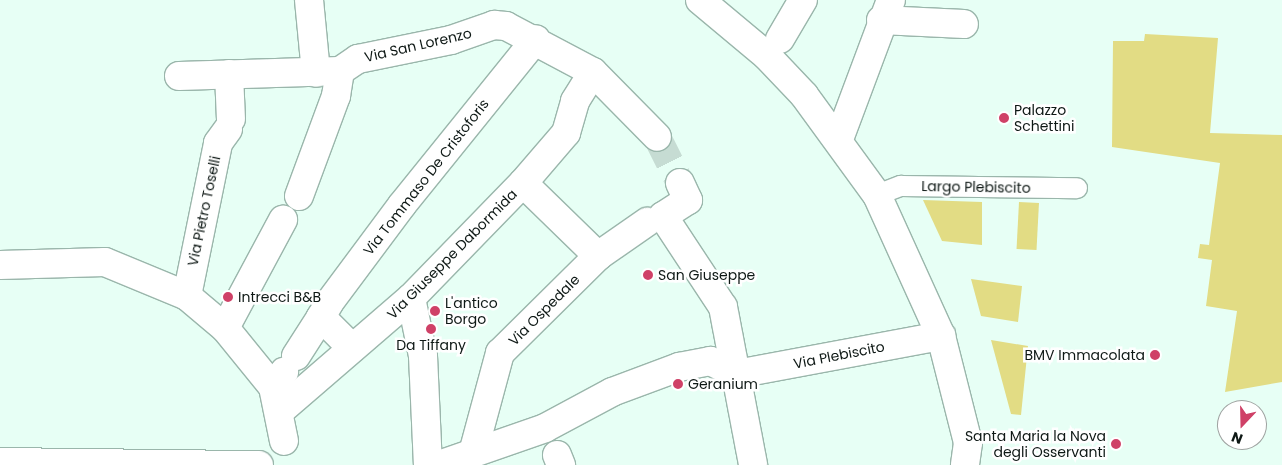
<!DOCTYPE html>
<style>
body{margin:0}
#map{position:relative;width:1282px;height:465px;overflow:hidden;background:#e7fff5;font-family:Poppins,sans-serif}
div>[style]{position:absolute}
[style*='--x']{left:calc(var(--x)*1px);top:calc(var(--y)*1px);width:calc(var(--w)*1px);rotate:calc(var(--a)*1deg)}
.green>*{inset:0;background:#e2dc84;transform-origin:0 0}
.minor-tunnel>*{height:28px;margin-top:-14px;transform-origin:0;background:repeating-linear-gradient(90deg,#c6dcd3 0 28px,transparent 0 42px)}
.roads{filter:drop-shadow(1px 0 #9ab6ab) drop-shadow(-1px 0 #9ab6ab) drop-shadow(0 1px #9ab6ab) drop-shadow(0 -1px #9ab6ab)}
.service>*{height:20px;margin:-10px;padding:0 10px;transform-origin:10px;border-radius:10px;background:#fff}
.pedestrian>*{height:28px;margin:-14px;padding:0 14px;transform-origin:14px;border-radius:14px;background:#fff}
.minor>*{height:28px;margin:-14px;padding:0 14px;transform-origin:14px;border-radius:14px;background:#fff}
.tertiary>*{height:28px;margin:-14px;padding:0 14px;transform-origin:14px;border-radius:14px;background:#fff}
.dots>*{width:14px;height:14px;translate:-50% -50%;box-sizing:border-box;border:2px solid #fff;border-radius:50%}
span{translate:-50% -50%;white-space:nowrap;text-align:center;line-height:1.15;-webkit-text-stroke:5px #fff;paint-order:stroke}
.street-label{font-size:14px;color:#0e1815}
.poi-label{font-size:14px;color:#0e1815}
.left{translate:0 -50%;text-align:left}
.right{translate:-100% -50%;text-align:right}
.north{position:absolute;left:1217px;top:400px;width:50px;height:50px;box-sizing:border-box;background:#fff;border:1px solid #9fa3a1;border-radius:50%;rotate:201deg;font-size:14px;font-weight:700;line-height:20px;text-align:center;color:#0e1815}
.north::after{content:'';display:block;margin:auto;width:18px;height:22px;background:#cf4167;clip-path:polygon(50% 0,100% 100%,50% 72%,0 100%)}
</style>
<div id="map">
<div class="green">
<div style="clip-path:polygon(1145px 34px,1218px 38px,1210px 133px,1282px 135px,1282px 382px,1225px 392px,1237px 311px,1206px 306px,1212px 260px,1198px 258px,1200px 244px,1209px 245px,1220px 163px,1112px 147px,1113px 41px,1144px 41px)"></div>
<div style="clip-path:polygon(923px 200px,982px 202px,982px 245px,942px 241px)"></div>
<div style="left:1019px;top:202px;width:20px;height:47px;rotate:3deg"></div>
<div style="clip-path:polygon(971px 279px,1022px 286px,1018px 322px,981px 316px)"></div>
<div style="clip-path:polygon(991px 340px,1028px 346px,1021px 415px,1011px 414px)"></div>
</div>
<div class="minor-tunnel">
<div style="--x:657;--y:137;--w:51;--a:63.4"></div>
</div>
<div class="roads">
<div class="service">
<div style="--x:877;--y:195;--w:26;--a:-21"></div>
<div style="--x:901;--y:186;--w:176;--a:0.7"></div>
</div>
<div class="pedestrian">
<div style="--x:0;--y:265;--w:105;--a:-1.6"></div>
<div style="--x:105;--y:262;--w:89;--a:22.5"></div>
<div style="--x:187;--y:296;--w:50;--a:40.1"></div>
<div style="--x:225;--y:328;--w:76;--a:50.9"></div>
<div style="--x:273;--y:387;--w:55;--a:78.5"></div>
</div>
<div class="minor">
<div style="--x:309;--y:0;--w:73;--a:84.5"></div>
<div style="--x:881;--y:20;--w:83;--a:2.8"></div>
<div style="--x:780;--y:39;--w:45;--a:-59.5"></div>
<div style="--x:229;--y:74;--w:45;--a:87.5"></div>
<div style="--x:179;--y:76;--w:161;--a:-1.8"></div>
<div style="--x:340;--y:71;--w:22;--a:-34"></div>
<div style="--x:358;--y:59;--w:95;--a:-11.5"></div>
<div style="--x:451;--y:40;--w:46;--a:-19.2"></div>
<div style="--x:494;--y:25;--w:12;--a:5"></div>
<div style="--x:506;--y:26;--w:98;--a:27.9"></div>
<div style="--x:593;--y:72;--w:91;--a:45.4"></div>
<div style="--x:839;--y:139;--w:148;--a:-69.5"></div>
<div style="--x:523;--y:183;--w:105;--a:44.2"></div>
<div style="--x:680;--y:183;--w:19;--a:65"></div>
<div style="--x:688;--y:200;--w:30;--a:147"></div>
<div style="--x:663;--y:216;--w:109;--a:56.6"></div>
<div style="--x:723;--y:307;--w:161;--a:79.2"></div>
<div style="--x:299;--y:196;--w:107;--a:-69.7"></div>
<div style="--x:336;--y:96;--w:25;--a:-81"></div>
<div style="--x:187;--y:296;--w:156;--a:-78.5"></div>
<div style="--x:218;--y:143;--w:17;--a:-54"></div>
<div style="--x:411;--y:298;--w:59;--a:78.3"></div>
<div style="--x:423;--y:356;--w:109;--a:87.4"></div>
<div style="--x:225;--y:328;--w:123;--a:-61.8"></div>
<div style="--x:352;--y:348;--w:44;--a:-135"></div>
<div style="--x:321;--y:317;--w:16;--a:-60"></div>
<div style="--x:329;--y:303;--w:122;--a:-53.3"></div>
<div style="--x:402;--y:205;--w:213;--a:-51.1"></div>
<div style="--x:296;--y:356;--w:46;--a:-57.3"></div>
<div style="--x:737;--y:374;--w:208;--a:-10.6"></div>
<div style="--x:273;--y:387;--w:19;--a:-54"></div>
<div style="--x:280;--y:411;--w:173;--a:-40.8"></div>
<div style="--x:411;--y:298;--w:161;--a:-45.8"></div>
<div style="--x:523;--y:183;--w:66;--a:-49.3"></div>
<div style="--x:566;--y:133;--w:33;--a:-74"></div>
<div style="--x:575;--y:101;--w:34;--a:-58"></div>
<div style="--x:473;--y:453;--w:104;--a:-74.9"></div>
<div style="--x:500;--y:353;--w:138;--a:-44.7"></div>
<div style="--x:598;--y:256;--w:60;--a:-34.8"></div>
<div style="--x:557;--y:455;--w:11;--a:68"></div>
<div style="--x:0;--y:462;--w:259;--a:0.7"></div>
<div style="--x:439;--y:465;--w:112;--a:-19.2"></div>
<div style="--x:545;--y:428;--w:76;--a:-28.2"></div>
<div style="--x:612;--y:392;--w:72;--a:-20.5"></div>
<div style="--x:679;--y:367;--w:32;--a:-11"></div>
<div style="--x:710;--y:361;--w:30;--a:26"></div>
</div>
<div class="tertiary">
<div style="--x:700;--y:0;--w:87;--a:39.9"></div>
<div style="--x:767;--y:56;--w:54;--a:46.5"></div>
<div style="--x:804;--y:95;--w:124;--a:53.9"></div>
<div style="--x:877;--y:195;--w:155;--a:65.6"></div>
<div style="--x:941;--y:336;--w:110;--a:75.8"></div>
<div style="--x:968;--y:443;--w:22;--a:98"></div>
</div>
</div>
<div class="dots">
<div style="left:1004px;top:118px;background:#cf4167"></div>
<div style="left:648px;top:275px;background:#cf4167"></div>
<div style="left:228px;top:297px;background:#cf4167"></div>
<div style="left:435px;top:311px;background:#cf4167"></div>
<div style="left:431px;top:329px;background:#cf4167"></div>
<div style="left:1155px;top:355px;background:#cf4167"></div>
<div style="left:678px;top:384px;background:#cf4167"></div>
<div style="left:1116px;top:444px;background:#cf4167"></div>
</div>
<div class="street-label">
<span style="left:418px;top:45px;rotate:-13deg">Via San Lorenzo</span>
<span style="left:426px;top:177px;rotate:-52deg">Via Tommaso De Cristoforis</span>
<span style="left:976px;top:187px;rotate:1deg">Largo Plebiscito</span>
<span style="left:204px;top:211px;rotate:-78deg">Via Pietro Toselli</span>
<span style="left:452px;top:254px;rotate:-45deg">Via Giuseppe Dabormida</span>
<span style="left:544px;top:310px;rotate:-45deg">Via Ospedale</span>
<span style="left:839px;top:355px;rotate:-11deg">Via Plebiscito</span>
</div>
<div class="poi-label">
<span class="left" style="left:1014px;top:118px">Palazzo<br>Schettini</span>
<span class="left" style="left:658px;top:275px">San Giuseppe</span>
<span class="left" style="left:238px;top:297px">Intrecci B&amp;B</span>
<span class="left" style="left:445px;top:311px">L'antico<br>Borgo</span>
<span style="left:431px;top:345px">Da Tiffany</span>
<span class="right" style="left:1145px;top:355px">BMV Immacolata</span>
<span class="left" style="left:688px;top:384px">Geranium</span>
<span class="right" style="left:1106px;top:444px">Santa Maria la Nova<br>degli Osservanti</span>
</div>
<div class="north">N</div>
</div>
